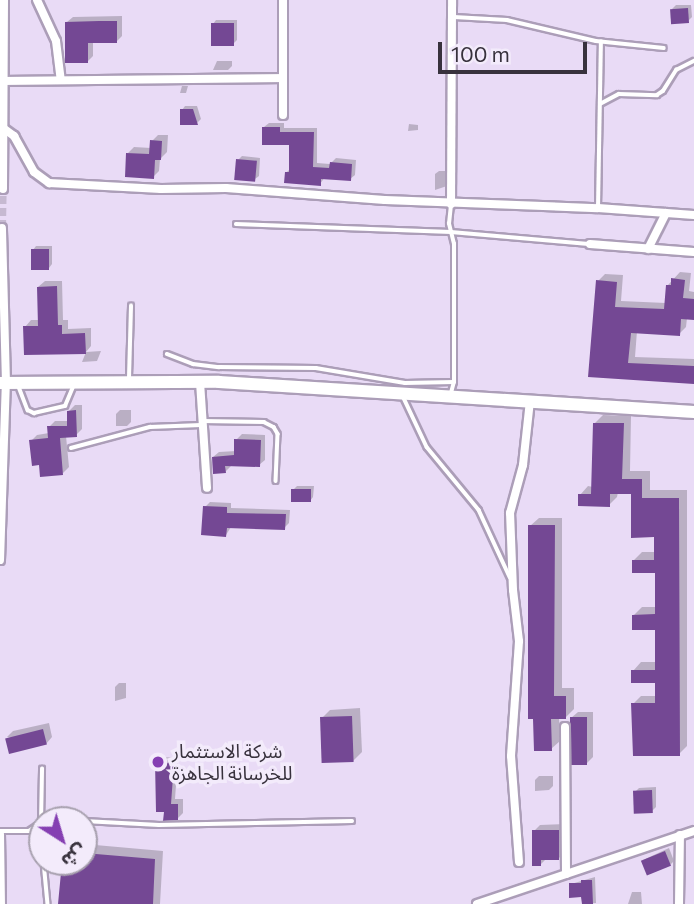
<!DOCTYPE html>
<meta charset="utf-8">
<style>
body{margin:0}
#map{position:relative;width:694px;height:904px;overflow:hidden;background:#e9dbf6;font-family:Commissioner,"Noto Sans Arabic",sans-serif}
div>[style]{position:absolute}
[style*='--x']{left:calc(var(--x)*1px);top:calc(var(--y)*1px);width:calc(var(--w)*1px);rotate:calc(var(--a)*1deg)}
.shadow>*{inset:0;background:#0003}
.building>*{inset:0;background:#744894;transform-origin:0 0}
.street-tunnel>*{height:8px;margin-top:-4px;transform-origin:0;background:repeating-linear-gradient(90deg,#c6b9d1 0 8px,transparent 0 12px)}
.roads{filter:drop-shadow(2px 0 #ac9eb8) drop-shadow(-2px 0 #ac9eb8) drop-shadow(0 2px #ac9eb8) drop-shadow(0 -2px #ac9eb8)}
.lane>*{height:3.5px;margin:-1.75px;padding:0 1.75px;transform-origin:1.75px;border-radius:1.75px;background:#fff}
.street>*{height:8px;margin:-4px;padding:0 4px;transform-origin:4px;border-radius:4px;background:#fff}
.primary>*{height:12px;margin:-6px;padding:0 6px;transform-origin:6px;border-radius:6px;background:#fff}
.dots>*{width:19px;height:19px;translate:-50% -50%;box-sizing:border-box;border:4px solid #f3ebfb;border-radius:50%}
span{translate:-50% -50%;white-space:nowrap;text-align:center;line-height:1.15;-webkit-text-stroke:7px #f3ebfb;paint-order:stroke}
.poi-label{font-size:19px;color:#38323d}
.left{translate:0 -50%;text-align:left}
.north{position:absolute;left:28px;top:806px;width:70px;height:70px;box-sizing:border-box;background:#f3ebfb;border:2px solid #a8a1af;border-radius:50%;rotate:143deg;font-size:19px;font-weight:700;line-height:28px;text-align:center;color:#38323d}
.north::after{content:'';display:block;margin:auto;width:24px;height:32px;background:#853fb2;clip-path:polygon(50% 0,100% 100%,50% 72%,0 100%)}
.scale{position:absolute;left:438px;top:42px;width:149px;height:32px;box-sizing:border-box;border:4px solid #38323d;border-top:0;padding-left:9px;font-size:21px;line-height:24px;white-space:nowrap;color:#38323d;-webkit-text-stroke:5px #f3ebfb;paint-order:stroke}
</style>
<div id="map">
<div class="shadow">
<div style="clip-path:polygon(676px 5px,691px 5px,692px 17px,688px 21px,672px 9px)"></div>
<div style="clip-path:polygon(122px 16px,122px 36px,116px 42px,93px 41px,93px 56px,88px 61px,67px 22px,73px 17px)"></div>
<div style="clip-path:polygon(216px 20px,237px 20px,237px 40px,234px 43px,213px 24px)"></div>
<div style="clip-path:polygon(217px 61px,232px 61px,232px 66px,228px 70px,213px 70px)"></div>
<div style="clip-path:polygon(182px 86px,188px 86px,186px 93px,180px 93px)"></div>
<div style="clip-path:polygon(185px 106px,197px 106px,201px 119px,197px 123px,182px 110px)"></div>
<div style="clip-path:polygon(269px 123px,284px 123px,284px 128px,317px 128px,317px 163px,330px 164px,336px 158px,356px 160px,355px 175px,350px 179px,325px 177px,320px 184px,287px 172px,291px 168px,291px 144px,264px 127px)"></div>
<div style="clip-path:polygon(409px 124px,418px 125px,418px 130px,408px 131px)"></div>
<div style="clip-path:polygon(158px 135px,168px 135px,167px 152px,160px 159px,159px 171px,153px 177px,128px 153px,134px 147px,151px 148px,152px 141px)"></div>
<div style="clip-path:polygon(242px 156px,260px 158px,259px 176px,255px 179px,238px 160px)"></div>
<div style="clip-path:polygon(439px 171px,447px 171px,447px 186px,435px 190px,435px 174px)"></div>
<div style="clip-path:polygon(36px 246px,52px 246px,52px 264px,49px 268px,33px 250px)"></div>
<div style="clip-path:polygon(680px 272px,691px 273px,689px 291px,694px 292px,694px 319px,687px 318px,686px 327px,679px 334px,637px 331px,635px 357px,694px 359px,694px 382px,590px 375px,598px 281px,605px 274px,623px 275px,621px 301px,666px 303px,668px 285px)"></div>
<div style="clip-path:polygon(45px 281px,62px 281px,63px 320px,68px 320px,68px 329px,91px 328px,91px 346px,86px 352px,101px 351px,97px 361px,82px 362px,86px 352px,25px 327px,31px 320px,39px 320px,38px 287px)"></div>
<div style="clip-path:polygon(75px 405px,82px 405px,82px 429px,76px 435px,66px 436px,69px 467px,63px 473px,41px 463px,31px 441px,37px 435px,49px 433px,49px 427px,55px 421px,69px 421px,69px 411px)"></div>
<div style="clip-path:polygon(120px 410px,131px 410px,131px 422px,127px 426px,116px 426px,116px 414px)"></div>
<div style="clip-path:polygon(603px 415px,631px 416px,630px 471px,650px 471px,650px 490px,687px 490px,687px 746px,679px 754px,633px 704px,641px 696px,657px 696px,657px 681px,633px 671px,641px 662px,657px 662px,657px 628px,634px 615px,642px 607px,657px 607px,657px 571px,633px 561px,642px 552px,655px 552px,655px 536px,632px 492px,618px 492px,617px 497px,609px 505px,580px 495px,588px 486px,593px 487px,595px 423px)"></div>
<div style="clip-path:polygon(242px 434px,265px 435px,265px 460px,259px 465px,231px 466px,225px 472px,213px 457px,219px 452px,236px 451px,236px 440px)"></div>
<div style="clip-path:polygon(297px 486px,314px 486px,313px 497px,310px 501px,293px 490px)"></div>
<div style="clip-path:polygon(210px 502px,231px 503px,231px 508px,290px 510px,289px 523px,284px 528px,231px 527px,226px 535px,205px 507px)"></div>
<div style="clip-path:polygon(539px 518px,562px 518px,562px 688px,574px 688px,574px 709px,566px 717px,559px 717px,560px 741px,551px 749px,530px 526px)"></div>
<div style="clip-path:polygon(119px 683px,126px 683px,126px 698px,115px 701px,115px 687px)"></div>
<div style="clip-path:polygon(360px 708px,362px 752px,353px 761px,322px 718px,330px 710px)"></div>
<div style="clip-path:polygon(578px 712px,593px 712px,593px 757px,587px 763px,571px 718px)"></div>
<div style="clip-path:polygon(49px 723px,52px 737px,46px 744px,7px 737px,13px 731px)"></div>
<div style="clip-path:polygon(162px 757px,178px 758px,175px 799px,183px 799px,183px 813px,178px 818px,165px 819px,157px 762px)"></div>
<div style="clip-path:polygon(539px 776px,553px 776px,553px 786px,549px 790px,535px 791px,535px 780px)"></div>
<div style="clip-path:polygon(656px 787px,656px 807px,652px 811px,635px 792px,639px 788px)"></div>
<div style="clip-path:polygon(565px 824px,565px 852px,559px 858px,547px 858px,540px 865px,534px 831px,540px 825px)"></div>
<div style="clip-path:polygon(84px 844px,163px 851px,160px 904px,60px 904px,64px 862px,84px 862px)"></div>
<div style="clip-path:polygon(669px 848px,674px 861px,670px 865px,643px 860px)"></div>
<div style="clip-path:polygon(595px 877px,596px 903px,583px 904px,583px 895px,571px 884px)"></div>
<div style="clip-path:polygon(632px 892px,641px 892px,642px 904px,628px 904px)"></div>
</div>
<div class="building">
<div style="left:688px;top:8px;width:15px;height:18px;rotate:86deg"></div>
<div style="clip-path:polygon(99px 21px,117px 21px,117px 43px,88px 43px,88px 63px,65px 63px,65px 22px)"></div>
<div style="left:211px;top:23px;width:23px;height:23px"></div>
<div style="clip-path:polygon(180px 109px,193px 109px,198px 125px,180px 125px)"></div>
<div style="clip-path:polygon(262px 127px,280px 127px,280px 132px,314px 132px,313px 167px,329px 168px,330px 162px,352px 164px,351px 181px,321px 179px,321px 186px,284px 183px,285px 172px,289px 172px,289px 145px,262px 145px)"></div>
<div style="clip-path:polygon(150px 140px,162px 141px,161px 160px,155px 160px,154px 179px,125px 177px,126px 153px,149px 154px)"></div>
<div style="left:236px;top:159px;width:21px;height:21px;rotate:5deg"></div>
<div style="left:31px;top:249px;width:18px;height:21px"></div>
<div style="clip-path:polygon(671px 278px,685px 280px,683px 298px,694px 299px,694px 320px,681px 319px,680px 336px,631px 333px,628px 363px,694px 366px,694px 384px,588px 377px,596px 280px,617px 282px,615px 307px,664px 309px,666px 285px,671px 285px)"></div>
<div style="clip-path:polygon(57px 286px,58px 325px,62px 325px,62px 334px,85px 333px,86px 354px,24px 355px,23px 326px,38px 326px,37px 287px)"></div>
<div style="clip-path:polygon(76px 410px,77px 437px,60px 438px,63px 475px,40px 477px,39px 465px,32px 466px,29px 440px,48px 438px,47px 426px,67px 426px,67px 411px)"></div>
<div style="clip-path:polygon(593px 423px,624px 423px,622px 479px,642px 479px,642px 498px,679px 498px,680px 756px,633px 756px,631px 703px,655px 703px,655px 683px,631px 683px,631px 670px,655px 670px,655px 630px,632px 630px,632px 615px,655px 614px,655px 573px,632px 573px,632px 560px,654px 560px,654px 537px,631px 538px,631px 494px,610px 494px,610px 507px,578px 506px,578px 494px,591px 494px)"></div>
<div style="clip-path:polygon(234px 439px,261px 440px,260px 467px,225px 466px,226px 473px,213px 474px,212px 457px,234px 455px)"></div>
<div style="left:291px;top:489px;width:20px;height:13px"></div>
<div style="clip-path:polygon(203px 506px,227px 507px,227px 513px,286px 514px,285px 530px,227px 528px,226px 537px,201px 535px)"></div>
<div style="clip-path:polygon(528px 525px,555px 525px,554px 696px,566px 696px,566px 719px,551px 719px,552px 751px,534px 751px,533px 719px,528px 719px)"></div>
<div style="left:352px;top:716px;width:46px;height:32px;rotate:88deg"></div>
<div style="left:570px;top:717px;width:17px;height:48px"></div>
<div style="left:43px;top:729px;width:16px;height:39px;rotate:76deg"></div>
<div style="clip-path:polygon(155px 762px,174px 763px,171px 804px,178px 804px,178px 820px,163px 821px,164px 812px,156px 812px)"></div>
<div style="left:652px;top:790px;width:23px;height:19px;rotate:88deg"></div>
<div style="clip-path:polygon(532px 830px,559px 830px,559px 860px,541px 860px,541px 866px,532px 866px)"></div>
<div style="left:665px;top:851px;width:16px;height:26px;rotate:68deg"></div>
<div style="clip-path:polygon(84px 853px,155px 859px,153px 904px,58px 904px,62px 862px,84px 862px)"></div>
<div style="clip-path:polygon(581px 880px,592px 880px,593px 904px,582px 904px,581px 897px,569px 898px,569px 883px,581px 883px)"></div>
</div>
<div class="street-tunnel">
<div style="--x:2;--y:228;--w:39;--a:-89"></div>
</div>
<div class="roads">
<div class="lane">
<div style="--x:454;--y:17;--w:53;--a:3.2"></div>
<div style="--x:507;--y:20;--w:91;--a:13.3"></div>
<div style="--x:596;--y:41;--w:68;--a:5.9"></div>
<div style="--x:600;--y:104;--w:21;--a:-28"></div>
<div style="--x:619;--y:94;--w:38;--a:2"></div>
<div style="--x:657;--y:95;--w:7;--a:-34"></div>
<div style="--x:663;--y:91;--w:25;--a:-58"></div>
<div style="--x:676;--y:70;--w:20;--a:-27"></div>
<div style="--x:598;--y:208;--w:166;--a:-89"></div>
<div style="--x:236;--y:224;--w:215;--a:2.1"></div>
<div style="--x:451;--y:232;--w:138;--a:5"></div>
<div style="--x:167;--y:354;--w:28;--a:21"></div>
<div style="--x:193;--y:364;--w:26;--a:7"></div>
<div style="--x:219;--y:367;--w:97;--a:0.6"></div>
<div style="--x:316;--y:368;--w:90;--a:9.6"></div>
<div style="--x:405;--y:383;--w:49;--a:-1.2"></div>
<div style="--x:129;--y:378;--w:72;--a:-88.4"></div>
<div style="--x:19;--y:387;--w:25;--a:69"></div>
<div style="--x:28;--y:410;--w:7;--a:27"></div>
<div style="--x:34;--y:413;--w:32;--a:-13"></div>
<div style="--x:65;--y:406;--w:21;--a:-67"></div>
<div style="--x:451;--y:393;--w:11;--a:-75"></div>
<div style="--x:454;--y:382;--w:138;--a:-90"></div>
<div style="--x:454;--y:244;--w:21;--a:-104"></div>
<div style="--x:449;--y:224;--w:18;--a:-84"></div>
<div style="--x:403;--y:396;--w:56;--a:64.8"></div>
<div style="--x:427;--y:447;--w:82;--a:50.5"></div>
<div style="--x:479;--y:510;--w:74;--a:65.2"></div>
<div style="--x:202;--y:421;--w:62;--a:0.9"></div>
<div style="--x:264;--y:422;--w:11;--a:27"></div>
<div style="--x:274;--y:427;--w:8;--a:60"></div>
<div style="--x:278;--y:434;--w:47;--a:92.4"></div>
<div style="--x:71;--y:448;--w:82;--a:-14.9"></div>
<div style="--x:150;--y:427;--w:51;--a:-2.2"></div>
<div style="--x:42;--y:817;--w:27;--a:6"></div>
<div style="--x:84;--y:821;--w:75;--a:3.1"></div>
<div style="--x:159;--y:825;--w:193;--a:-1.2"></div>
<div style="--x:41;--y:823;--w:14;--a:86"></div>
<div style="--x:0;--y:831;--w:29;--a:0"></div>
<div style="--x:29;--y:831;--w:14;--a:-34"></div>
<div style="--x:41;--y:823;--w:54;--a:-88.9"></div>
<div style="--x:44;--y:862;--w:42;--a:84.6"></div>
</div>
<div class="street">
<div style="--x:37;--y:0;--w:45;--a:65.1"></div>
<div style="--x:56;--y:41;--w:39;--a:83"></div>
<div style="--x:5;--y:81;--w:278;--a:-0.6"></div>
<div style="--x:283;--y:115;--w:115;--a:-90"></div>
<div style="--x:3;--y:128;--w:14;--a:36"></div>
<div style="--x:14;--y:136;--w:41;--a:60.9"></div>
<div style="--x:34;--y:172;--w:19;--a:36"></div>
<div style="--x:49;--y:183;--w:112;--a:3.1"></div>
<div style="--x:161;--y:189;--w:65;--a:-0.9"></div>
<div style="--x:226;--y:188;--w:159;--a:4.3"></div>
<div style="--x:385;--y:200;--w:213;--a:2.2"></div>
<div style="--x:598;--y:208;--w:96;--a:4.2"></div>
<div style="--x:3;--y:189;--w:189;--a:-89.7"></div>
<div style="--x:451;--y:204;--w:204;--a:-89.7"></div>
<div style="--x:590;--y:244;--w:104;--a:4.4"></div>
<div style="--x:648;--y:249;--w:40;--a:-63.4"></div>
<div style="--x:200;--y:382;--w:106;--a:86.2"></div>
<div style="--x:0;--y:560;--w:177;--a:-88.1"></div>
<div style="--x:6;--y:383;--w:155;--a:-91.5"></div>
<div style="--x:565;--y:727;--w:147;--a:89.6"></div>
<div style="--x:0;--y:834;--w:70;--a:89.2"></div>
<div style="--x:519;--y:862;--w:106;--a:-94.3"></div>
<div style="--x:511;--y:756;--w:115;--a:-86"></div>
<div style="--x:519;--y:641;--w:51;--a:-96.7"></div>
<div style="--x:513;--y:590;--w:77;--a:-92.2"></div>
<div style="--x:510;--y:513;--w:50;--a:-74.8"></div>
<div style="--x:523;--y:465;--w:64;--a:-83.8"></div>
<div style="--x:477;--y:904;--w:229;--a:-18.6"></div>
<div style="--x:679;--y:904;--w:69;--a:-89.2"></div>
</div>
<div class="primary">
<div style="--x:0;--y:383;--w:219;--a:-0.3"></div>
<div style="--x:219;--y:382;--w:476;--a:3.6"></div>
</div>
</div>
<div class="dots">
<div style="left:158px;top:762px;background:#853fb2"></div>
</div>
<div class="poi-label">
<span class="left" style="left:172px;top:762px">شركة الاستثمار<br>للخرسانة الجاهزة</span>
</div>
<div class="north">ش</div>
<div class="scale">100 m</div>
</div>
